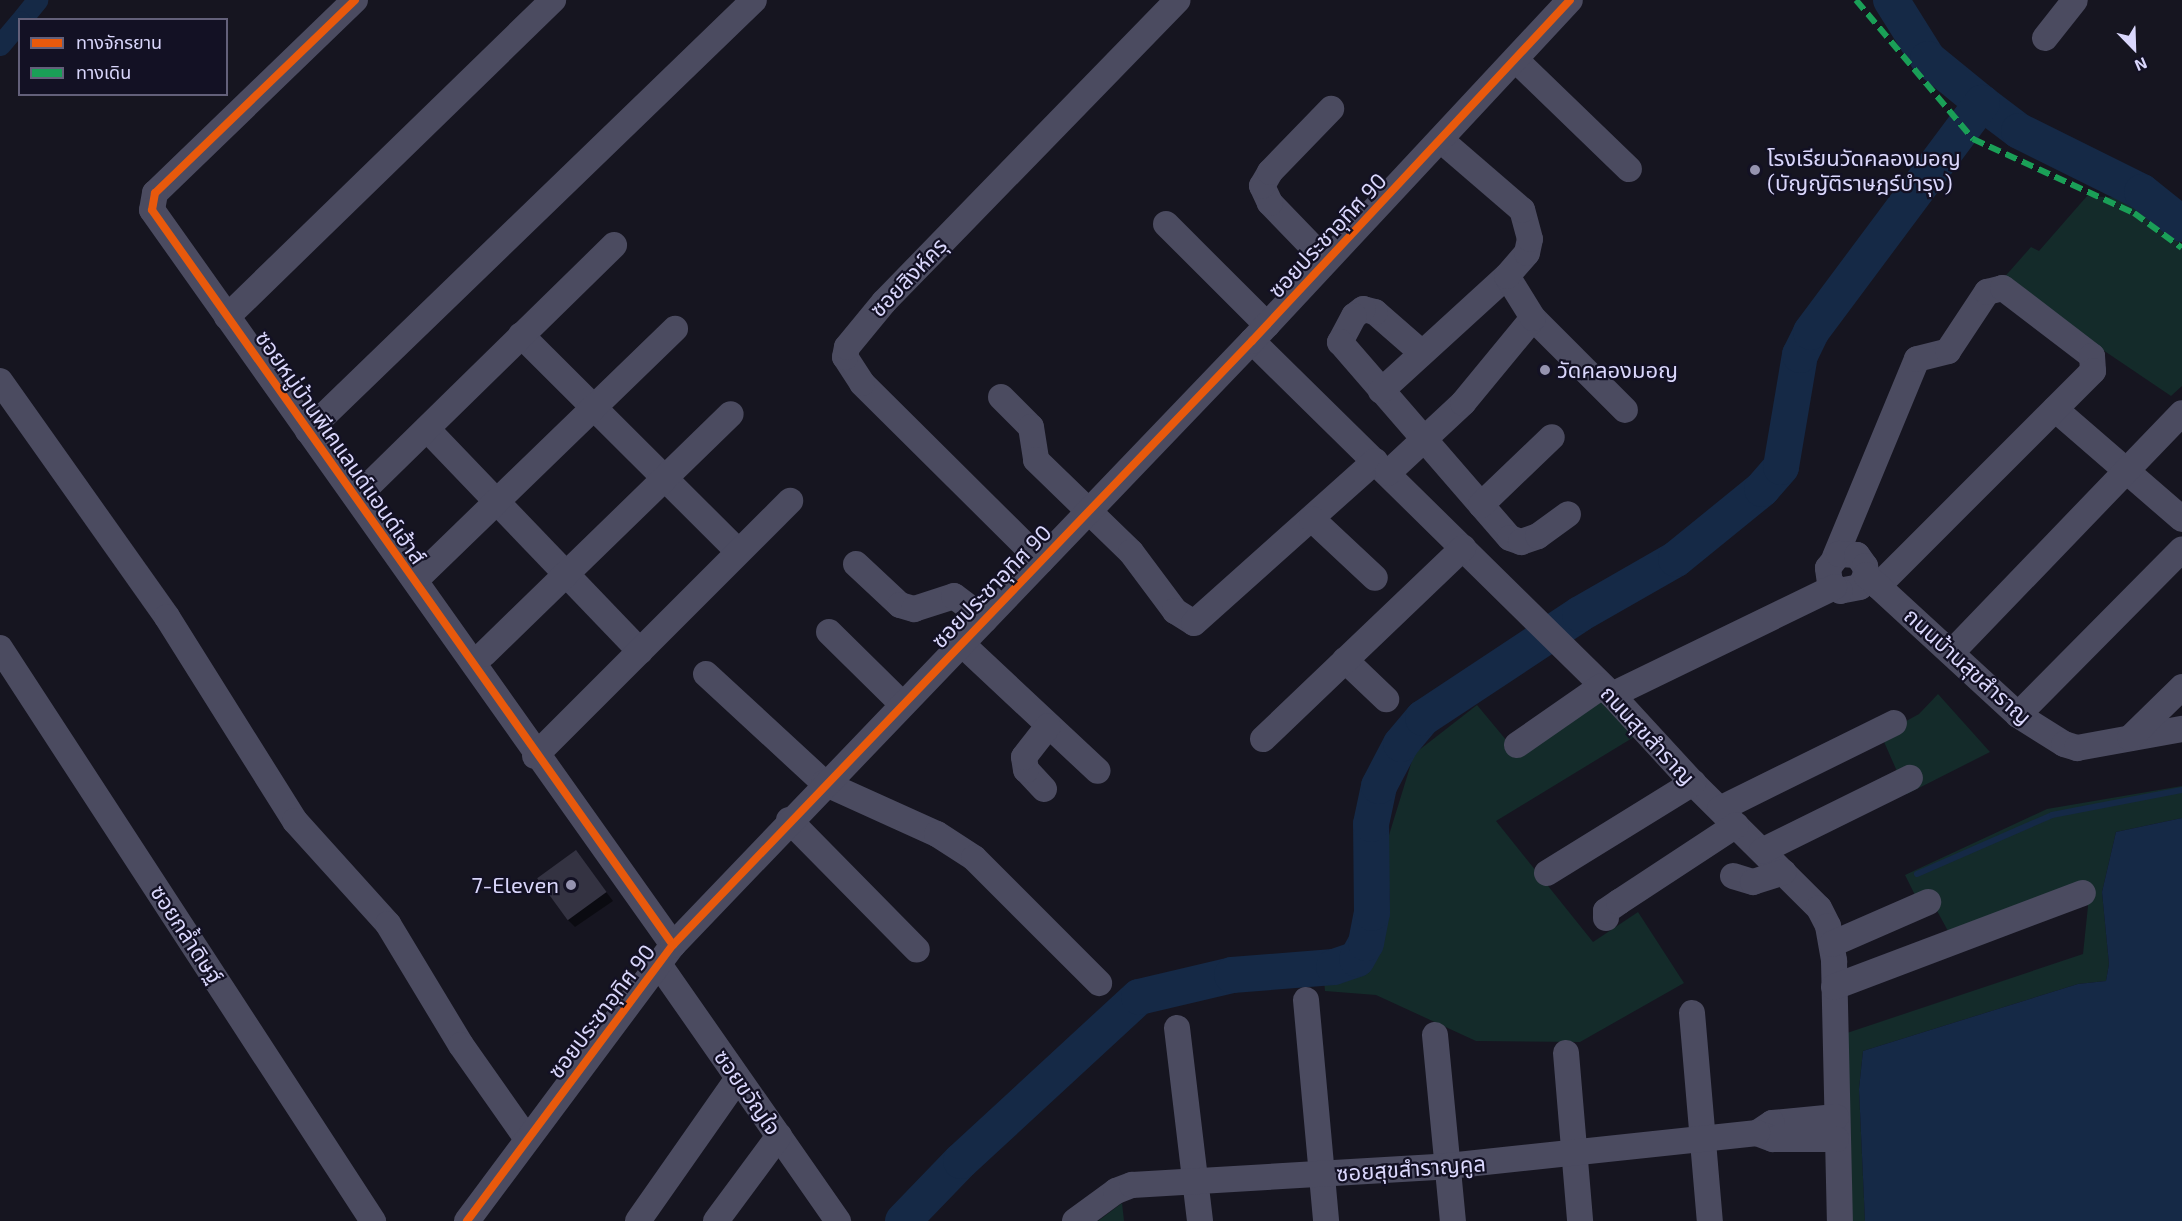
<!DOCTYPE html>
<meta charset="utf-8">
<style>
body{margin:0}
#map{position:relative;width:2182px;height:1221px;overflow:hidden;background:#161520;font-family:"Exo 2","Noto Sans Thai",sans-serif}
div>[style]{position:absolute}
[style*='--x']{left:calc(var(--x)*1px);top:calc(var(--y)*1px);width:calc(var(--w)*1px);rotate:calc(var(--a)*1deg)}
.green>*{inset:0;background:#142b2a}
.water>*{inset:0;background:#152946}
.shadow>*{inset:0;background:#0007}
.stream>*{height:6px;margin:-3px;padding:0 3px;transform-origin:3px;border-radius:3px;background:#152946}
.canal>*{height:21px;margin:-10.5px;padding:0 10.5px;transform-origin:10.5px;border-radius:10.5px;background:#152946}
.river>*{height:36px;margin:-18px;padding:0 18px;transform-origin:18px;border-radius:18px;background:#152946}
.building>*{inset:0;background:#343342;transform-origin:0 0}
.minor>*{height:26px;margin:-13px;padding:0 13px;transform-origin:13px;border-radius:13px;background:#4b4b60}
.quiet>*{height:6px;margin-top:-3px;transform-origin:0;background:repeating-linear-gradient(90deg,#1a9f57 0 12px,transparent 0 18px)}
.cycleway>*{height:8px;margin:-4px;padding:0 4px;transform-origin:4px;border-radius:4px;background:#e8590c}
.dots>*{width:16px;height:16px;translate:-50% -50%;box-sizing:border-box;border:3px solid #131124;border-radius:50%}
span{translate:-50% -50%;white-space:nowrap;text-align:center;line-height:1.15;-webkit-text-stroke:4.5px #131124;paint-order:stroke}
.poi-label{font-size:22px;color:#dad7fc}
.left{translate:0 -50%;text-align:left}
.right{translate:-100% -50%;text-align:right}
.street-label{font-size:22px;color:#dad7fc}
.legend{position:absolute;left:18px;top:18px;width:210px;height:78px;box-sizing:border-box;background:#131124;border:2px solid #63607a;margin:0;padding:8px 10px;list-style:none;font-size:18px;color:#dad7fc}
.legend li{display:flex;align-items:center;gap:12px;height:30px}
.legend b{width:30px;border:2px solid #63607a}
.north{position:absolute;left:2104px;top:18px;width:60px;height:60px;-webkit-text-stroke:4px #131124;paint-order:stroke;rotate:157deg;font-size:16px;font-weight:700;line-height:24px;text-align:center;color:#dad7fc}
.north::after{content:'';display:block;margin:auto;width:21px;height:27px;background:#dad7fc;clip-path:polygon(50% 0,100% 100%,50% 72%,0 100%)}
</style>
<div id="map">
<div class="green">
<div style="clip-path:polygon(2087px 196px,2128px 198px,2182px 245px,2182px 386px,2171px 396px,2001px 281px,2031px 247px,2039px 251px)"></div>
<div style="clip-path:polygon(1938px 694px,1990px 752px,1907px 794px,1881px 735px,1919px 714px)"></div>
<div style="clip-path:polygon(1596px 697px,1634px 737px,1496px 821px,1593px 942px,1638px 912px,1684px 983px,1580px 1042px,1476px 1041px,1376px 995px,1325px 991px,1324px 981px,1371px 961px,1381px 943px,1390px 898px,1385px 848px,1414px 754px,1477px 705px,1517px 753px)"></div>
<div style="clip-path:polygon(2182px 786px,2182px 818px,2116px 832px,2102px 892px,2109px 964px,2106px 981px,2078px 984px,1863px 1051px,1859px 1089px,1865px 1221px,1847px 1221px,1847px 1033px,2083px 954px,2088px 906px,2083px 881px,1948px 931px,1930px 898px,1918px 901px,1905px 875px,2047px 809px)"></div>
<div style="clip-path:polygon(1122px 1203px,1124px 1221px,1098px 1221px)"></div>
</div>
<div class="water">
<div style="clip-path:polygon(2182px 818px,2182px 1221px,1865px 1221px,1859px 1089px,1863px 1051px,2078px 984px,2106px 981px,2109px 964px,2102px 892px,2116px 832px)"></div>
</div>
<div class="shadow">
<div style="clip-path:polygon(576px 852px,613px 901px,575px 927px,567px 919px)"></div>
</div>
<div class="stream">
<div style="--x:1917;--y:874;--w:147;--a:-23.6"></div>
<div style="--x:2052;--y:815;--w:132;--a:-10.9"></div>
</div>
<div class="canal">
<div style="--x:21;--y:20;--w:26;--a:-51"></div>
<div style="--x:0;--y:45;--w:31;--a:-50"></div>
</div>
<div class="river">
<div style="--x:1891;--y:0;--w:70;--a:57.9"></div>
<div style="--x:1928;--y:59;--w:70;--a:39.2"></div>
<div style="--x:1982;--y:103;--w:46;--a:37.1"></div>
<div style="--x:2019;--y:131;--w:137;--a:26.4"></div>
<div style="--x:2142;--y:192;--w:51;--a:38.7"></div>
<div style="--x:903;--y:1221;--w:83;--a:-46"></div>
<div style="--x:961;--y:1161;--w:242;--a:-42.7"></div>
<div style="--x:1139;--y:997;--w:96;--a:-13.3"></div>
<div style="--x:1232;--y:975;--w:102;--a:-4.5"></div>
<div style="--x:1334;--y:967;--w:24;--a:-19"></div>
<div style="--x:1357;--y:959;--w:18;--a:-61"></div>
<div style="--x:1366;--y:943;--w:31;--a:-79"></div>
<div style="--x:1372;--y:913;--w:89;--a:-90.6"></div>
<div style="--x:1371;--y:824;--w:39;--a:-78"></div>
<div style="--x:1379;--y:786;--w:47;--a:-62.4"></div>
<div style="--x:1401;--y:744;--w:34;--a:-50"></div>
<div style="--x:1423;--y:718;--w:188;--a:-33.5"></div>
<div style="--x:1580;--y:614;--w:111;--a:-29.8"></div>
<div style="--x:1676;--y:559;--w:111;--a:-39.1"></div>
<div style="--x:1762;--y:489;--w:29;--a:-49"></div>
<div style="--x:1781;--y:467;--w:114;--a:-80.4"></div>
<div style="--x:1800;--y:355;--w:25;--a:-64"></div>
<div style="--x:1811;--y:332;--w:286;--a:-53.3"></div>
</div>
<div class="building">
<div style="left:576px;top:850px;width:52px;height:48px;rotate:54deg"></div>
</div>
<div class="minor">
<div style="--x:355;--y:0;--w:278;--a:136"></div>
<div style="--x:155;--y:193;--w:17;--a:100"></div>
<div style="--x:152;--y:210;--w:901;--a:54.67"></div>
<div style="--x:2045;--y:38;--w:48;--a:-51.7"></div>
<div style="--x:1516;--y:60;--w:157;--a:44"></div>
<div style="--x:1166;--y:224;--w:143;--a:45"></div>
<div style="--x:1326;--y:261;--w:81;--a:-134"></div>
<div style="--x:1270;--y:203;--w:19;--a:-115"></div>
<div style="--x:1262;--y:186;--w:16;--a:-60"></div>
<div style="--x:1270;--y:172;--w:88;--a:-45.9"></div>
<div style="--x:227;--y:317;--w:455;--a:-44.2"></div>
<div style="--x:1533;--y:318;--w:130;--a:45"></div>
<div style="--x:521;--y:335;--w:306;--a:44.9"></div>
<div style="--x:1252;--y:341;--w:505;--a:44.52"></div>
<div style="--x:1612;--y:695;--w:120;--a:47.4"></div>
<div style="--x:1693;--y:783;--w:177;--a:44.8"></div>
<div style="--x:1819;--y:908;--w:20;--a:63"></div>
<div style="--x:1828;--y:926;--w:36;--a:80"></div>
<div style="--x:1834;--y:961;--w:260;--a:88.7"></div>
<div style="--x:1422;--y:353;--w:62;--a:-138.9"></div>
<div style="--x:1375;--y:312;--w:12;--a:-166"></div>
<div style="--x:1363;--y:309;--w:11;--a:142"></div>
<div style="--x:1354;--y:316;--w:30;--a:118"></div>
<div style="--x:1340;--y:342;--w:259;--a:49.1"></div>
<div style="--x:1510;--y:538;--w:12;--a:20"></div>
<div style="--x:1521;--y:542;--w:18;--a:-19"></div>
<div style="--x:1538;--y:536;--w:37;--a:-36"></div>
<div style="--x:0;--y:381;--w:289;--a:54.7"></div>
<div style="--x:167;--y:617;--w:241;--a:57.9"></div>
<div style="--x:295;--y:821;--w:139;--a:47.9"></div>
<div style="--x:388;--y:924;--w:141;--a:58.9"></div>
<div style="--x:461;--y:1045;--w:115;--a:54.9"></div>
<div style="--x:1381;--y:391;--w:171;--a:-42.4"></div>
<div style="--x:1001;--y:397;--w:42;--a:45"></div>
<div style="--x:1031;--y:427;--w:33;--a:81"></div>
<div style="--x:1036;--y:460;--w:132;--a:44.1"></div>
<div style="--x:1131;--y:552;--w:74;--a:53.3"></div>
<div style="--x:1175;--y:611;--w:22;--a:32"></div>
<div style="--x:1194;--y:623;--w:243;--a:-41.8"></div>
<div style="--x:2055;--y:409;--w:168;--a:40.9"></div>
<div style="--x:427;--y:429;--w:308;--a:46.2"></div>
<div style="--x:308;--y:431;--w:620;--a:-44.02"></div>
<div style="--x:1388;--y:473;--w:103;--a:-43"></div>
<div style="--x:1463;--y:403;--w:110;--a:-50.5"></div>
<div style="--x:1533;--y:318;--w:49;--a:-121.8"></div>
<div style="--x:1507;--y:276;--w:30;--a:-49"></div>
<div style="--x:1527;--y:253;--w:14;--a:-78"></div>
<div style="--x:1530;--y:239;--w:30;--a:-105"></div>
<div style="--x:1522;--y:210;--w:107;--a:-139.2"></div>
<div style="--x:364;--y:490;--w:350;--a:-44.4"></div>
<div style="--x:1481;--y:505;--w:98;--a:-43.8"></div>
<div style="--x:1312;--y:519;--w:86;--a:43.1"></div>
<div style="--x:1835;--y:557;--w:214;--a:-67.5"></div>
<div style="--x:1917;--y:359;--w:32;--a:-14"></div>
<div style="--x:1948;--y:351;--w:71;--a:-56.5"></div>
<div style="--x:1987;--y:292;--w:16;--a:-14"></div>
<div style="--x:2003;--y:288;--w:112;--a:37.4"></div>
<div style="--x:2092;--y:356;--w:15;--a:86"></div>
<div style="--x:2093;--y:371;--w:304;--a:135"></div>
<div style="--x:1041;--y:561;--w:252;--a:-135.2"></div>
<div style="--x:862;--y:383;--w:31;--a:-123"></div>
<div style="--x:845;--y:357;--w:10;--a:-79"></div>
<div style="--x:847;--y:347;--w:58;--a:-50.6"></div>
<div style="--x:884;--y:302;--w:421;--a:-45.8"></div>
<div style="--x:856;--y:564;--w:60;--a:43"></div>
<div style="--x:900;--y:605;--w:15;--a:16"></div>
<div style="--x:914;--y:609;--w:42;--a:-18"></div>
<div style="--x:954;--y:596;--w:39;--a:37"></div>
<div style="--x:423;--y:573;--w:351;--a:-44.1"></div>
<div style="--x:1866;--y:575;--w:13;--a:117"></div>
<div style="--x:1860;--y:587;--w:20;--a:169"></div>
<div style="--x:1840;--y:591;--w:13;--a:-141"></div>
<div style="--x:1830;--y:583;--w:15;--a:-98"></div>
<div style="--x:1828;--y:568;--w:18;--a:-52"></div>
<div style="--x:1839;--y:554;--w:18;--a:3"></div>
<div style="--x:1857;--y:555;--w:14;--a:54"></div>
<div style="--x:1865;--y:566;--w:9;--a:84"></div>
<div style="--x:1866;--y:575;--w:207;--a:42.6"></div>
<div style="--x:2018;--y:715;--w:54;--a:32.2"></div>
<div style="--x:2064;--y:744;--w:14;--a:17"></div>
<div style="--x:2077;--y:748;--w:107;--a:-10.3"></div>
<div style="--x:829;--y:632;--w:103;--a:44.6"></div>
<div style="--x:961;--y:643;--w:187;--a:43.1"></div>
<div style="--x:0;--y:648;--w:684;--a:56.94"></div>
<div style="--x:1953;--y:651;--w:330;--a:-46.1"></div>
<div style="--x:484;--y:654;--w:344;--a:-44.2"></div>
<div style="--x:1345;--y:660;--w:57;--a:43.6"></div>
<div style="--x:706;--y:674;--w:161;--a:42.7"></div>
<div style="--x:824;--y:783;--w:124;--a:24.3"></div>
<div style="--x:937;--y:834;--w:44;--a:33"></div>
<div style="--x:974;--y:858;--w:177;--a:45"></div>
<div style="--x:1612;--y:695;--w:247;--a:-25.9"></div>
<div style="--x:2018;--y:715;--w:233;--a:-45.3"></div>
<div style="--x:2130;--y:738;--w:73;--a:-44.4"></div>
<div style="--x:1263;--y:739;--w:277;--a:-43.7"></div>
<div style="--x:1517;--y:745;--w:103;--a:-34.8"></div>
<div style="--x:535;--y:756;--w:361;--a:-45"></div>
<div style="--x:1044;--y:789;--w:26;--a:-133"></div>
<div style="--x:1026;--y:770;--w:13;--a:-99"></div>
<div style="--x:1024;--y:757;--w:39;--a:-52"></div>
<div style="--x:1720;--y:809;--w:194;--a:-26.3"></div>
<div style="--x:789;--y:820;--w:182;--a:45.4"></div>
<div style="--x:1762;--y:851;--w:165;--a:-26.3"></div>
<div style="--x:1547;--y:873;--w:172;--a:-31.7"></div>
<div style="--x:1733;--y:876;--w:21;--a:17"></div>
<div style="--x:1753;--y:882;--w:32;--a:-18"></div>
<div style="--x:1606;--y:918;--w:7;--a:-90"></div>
<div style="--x:1606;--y:911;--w:16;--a:-35"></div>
<div style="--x:1619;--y:902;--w:140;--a:-33.3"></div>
<div style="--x:1832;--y:944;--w:105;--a:-23.6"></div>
<div style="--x:658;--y:963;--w:315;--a:55.1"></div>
<div style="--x:1834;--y:987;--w:266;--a:-20.7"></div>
<div style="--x:1306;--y:1000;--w:222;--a:84.8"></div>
<div style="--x:1692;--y:1013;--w:209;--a:85.1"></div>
<div style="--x:1177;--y:1028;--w:194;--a:83.2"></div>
<div style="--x:1435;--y:1035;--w:187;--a:84.5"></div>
<div style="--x:1566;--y:1053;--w:169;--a:85.2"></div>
<div style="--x:1836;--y:1117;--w:64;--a:174.6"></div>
<div style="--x:1772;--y:1123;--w:18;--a:146"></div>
<div style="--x:1757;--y:1133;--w:17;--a:21"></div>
<div style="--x:1773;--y:1139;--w:63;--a:0"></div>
<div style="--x:467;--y:1221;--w:344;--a:-53.3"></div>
<div style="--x:673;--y:945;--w:837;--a:-46.21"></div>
<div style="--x:1252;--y:341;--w:466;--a:-47"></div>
<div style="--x:638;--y:1221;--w:174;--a:-55"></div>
<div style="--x:716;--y:1221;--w:106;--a:-53.5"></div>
<div style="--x:1075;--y:1221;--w:51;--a:-36.2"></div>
<div style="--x:1116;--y:1191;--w:17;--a:-21"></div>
<div style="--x:1132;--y:1185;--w:317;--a:-3.4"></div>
<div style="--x:1448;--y:1166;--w:311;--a:-6.1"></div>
</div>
<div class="quiet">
<div style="--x:1856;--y:0;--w:182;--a:49.9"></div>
<div style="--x:1973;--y:139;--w:177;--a:24.7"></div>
<div style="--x:2134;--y:213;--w:59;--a:36.1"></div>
</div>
<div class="cycleway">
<div style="--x:355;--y:0;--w:278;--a:136"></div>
<div style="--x:155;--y:193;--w:17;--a:100"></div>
<div style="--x:152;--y:210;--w:901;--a:54.67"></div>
<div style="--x:467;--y:1221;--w:344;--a:-53.3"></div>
<div style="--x:673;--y:945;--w:837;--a:-46.21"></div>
<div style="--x:1252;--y:341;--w:466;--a:-47"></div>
</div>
<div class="dots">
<div style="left:1755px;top:170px;background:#9593af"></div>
<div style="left:1545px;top:370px;background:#9593af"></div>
<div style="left:571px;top:885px;background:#9593af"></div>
</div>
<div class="poi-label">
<span class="left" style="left:1767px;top:170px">โรงเรียนวัดคลองมอญ<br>(บัญญัติราษฎร์บำรุง)</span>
<span class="left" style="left:1557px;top:370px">วัดคลองมอญ</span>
<span class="right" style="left:559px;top:885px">7-Eleven</span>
</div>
<div class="street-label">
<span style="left:1327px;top:235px;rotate:-47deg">ซอยประชาอุทิศ 90</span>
<span style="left:908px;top:277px;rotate:-46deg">ซอยสิงห์ครุ</span>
<span style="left:341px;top:447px;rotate:55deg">ซอยหมู่บ้านพีเคแลนด์แอนด์เฮ้าส์</span>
<span style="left:991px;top:586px;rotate:-46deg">ซอยประชาอุทิศ 90</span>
<span style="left:1968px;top:666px;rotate:42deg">ถนนบ้านสุขสำราญ</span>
<span style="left:1648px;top:735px;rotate:47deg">ถนนสุขสำราญ</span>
<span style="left:187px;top:934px;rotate:57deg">ซอยกล้ำดิษฐ์</span>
<span style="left:601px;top:1011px;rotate:-53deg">ซอยประชาอุทิศ 90</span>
<span style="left:748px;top:1092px;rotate:55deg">ซอยขวัญใจ</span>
<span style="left:1411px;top:1168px;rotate:-4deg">ซอยสุขสำราญคูล</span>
</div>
<ul class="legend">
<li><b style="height:8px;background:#e8590c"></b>ทางจักรยาน</li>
<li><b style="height:8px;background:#1a9f57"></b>ทางเดิน</li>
</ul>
<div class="north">N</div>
</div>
